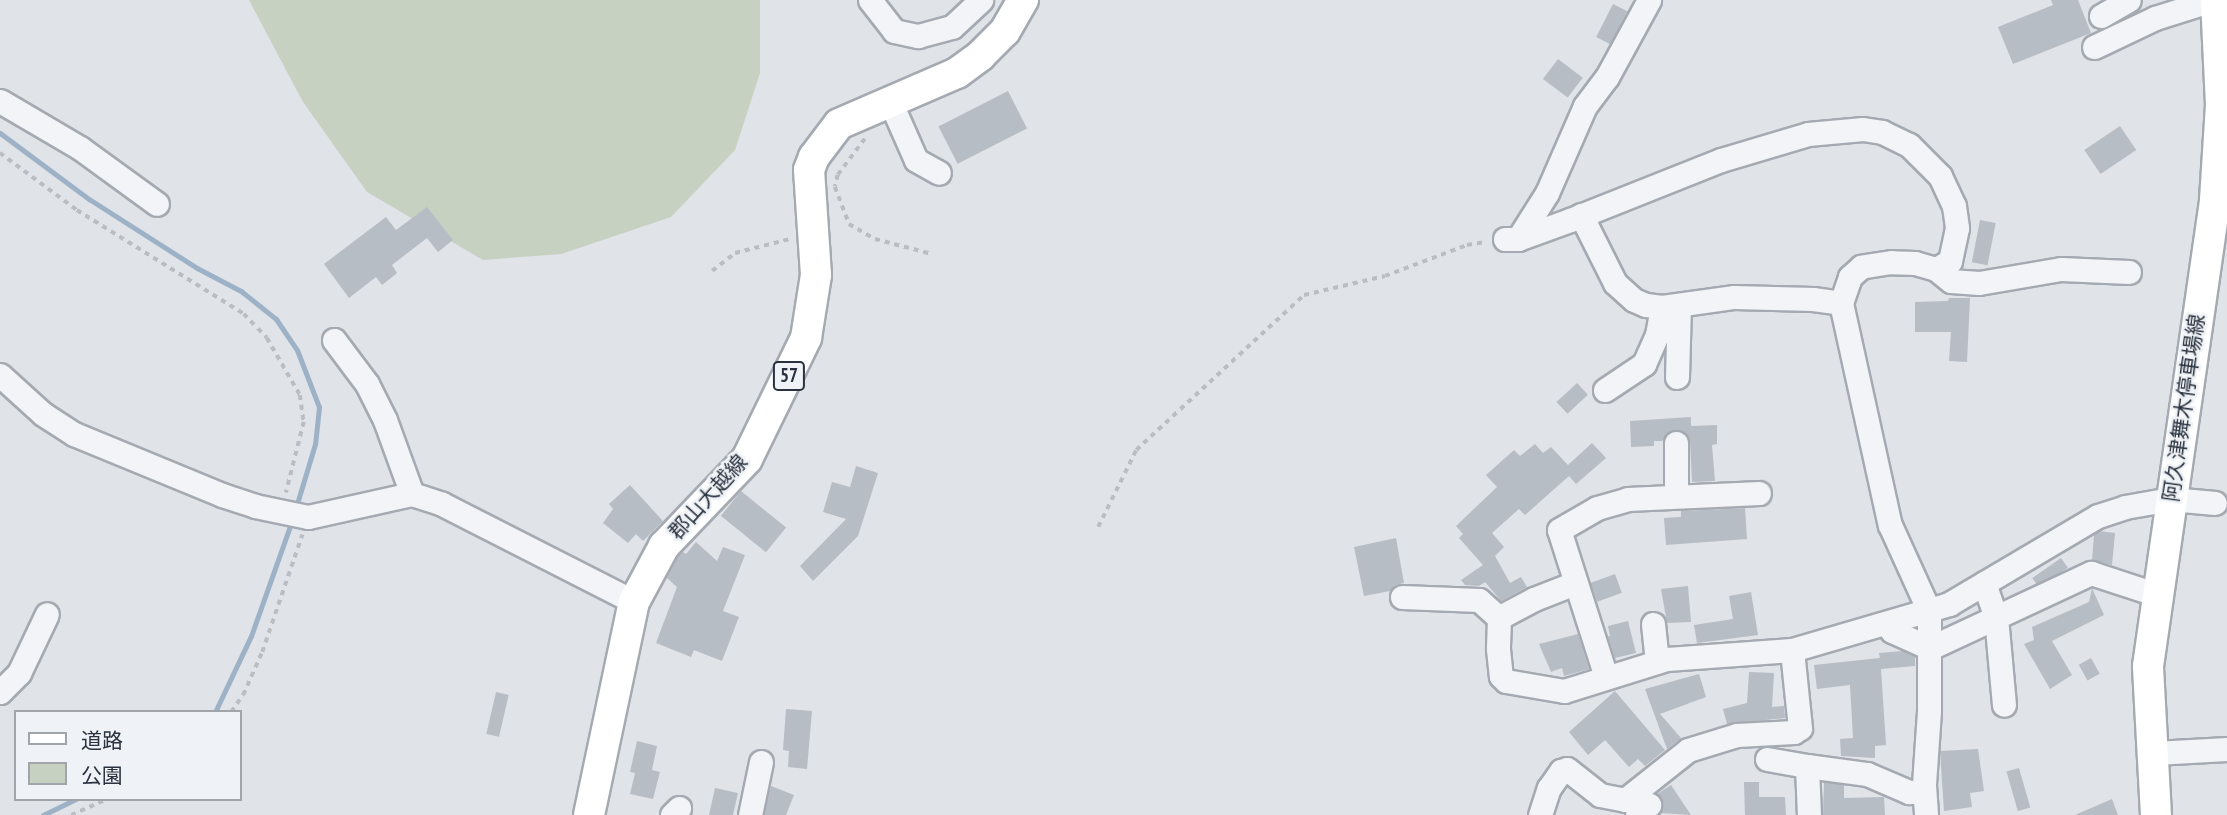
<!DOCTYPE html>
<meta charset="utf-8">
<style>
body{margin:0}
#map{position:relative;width:2227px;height:815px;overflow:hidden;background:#e0e3e8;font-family:"PT Sans Narrow","Noto Sans JP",sans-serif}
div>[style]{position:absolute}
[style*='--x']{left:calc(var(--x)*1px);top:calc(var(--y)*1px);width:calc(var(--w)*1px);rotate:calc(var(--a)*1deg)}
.green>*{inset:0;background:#c6d1c1}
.stream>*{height:5px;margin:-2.5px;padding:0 2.5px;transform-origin:2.5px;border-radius:2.5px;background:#9db2c6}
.building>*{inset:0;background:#b7bdc4;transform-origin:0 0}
.path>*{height:3.5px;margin-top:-1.75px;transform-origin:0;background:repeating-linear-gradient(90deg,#babec3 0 5px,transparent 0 10px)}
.roads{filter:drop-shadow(2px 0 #a5aab2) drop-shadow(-2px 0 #a5aab2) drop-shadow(0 2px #a5aab2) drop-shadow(0 -2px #a5aab2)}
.minor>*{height:23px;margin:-11.5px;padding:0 11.5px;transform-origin:11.5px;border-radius:11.5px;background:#f2f4f7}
.major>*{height:30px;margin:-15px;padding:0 15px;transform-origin:15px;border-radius:15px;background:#fff}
span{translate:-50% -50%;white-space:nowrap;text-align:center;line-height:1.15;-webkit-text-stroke:5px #eff2f6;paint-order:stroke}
.shield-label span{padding:2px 5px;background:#eff2f6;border:2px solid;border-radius:5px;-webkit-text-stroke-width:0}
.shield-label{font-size:19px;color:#29323e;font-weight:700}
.street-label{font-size:21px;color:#29323e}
.legend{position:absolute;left:14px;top:710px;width:228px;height:91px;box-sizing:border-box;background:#eff2f6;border:2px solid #a0a5ac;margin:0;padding:9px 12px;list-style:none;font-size:21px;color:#29323e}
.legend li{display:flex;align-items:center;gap:14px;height:35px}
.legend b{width:35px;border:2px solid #a0a5ac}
</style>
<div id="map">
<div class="green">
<div style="clip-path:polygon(249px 0,760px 0,760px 73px,735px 150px,671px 217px,561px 254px,483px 260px,367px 192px,303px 102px)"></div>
</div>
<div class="stream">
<div style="--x:0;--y:133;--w:111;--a:36.6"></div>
<div style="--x:89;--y:199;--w:128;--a:32.6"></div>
<div style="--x:197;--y:268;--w:50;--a:27.6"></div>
<div style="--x:241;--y:291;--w:45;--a:38.7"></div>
<div style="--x:276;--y:319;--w:37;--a:56"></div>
<div style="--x:297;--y:350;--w:61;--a:68.9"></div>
<div style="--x:319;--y:407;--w:37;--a:96"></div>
<div style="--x:315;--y:444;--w:66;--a:106.8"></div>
<div style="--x:215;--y:712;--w:84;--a:-64.7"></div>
<div style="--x:251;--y:636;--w:123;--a:-70.5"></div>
<div style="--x:43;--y:815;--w:37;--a:-26"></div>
</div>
<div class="building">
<div style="clip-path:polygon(2051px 0,2078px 0,2091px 33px,2013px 64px,1998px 27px,2053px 5px)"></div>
<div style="left:1613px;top:4px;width:16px;height:37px;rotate:27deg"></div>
<div style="left:1558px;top:59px;width:31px;height:25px;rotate:37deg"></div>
<div style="left:1008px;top:91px;width:42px;height:78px;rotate:63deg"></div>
<div style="left:2120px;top:126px;width:29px;height:43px;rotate:56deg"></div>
<div style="clip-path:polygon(427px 207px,453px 240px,438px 252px,427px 238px,392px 265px,397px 273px,382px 285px,376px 277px,349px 298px,324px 264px,386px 217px,396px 230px)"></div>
<div style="left:1980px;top:220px;width:16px;height:43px;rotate:11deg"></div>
<div style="clip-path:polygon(1949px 298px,1970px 298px,1967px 362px,1949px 361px,1951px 332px,1915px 332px,1915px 302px,1948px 301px)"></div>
<div style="left:1577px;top:383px;width:16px;height:28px;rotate:47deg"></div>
<div style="clip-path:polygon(1691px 417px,1691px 426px,1717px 425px,1717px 444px,1712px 445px,1715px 481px,1692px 482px,1690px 442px,1682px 431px,1670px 431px,1662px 441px,1654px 441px,1654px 446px,1631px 447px,1630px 421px)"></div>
<div style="clip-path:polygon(1592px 443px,1606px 458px,1576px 484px,1569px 476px,1525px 515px,1519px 509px,1492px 533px,1504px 547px,1495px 556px,1510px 583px,1521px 577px,1527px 587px,1501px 601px,1485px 582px,1479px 586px,1465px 585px,1461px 580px,1483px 565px,1459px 538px,1463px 534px,1456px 526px,1497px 487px,1486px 475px,1514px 450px,1520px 456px,1535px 444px,1543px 453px,1551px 447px,1568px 465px)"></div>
<div style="clip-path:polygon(856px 466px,878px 473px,858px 536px,813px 581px,800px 566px,846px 519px,823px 512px,832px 482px,850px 487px)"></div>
<div style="clip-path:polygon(630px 485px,663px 521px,643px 541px,636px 534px,628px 543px,603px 523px,613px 509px,609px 504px)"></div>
<div style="left:741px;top:491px;width:58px;height:32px;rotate:39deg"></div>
<div style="clip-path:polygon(1745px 508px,1747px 539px,1666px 545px,1664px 518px,1681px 517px,1681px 511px)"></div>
<div style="clip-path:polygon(2099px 531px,2115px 533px,2112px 565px,2092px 560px,2094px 535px)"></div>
<div style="clip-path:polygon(1396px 538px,1404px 583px,1395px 585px,1390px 591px,1364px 596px,1354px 547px)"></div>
<div style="clip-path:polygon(696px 542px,717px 561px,723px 547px,745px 555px,723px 611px,739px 617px,722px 661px,694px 650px,691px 657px,656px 643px,677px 587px,667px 578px,678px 556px,683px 552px,686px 554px)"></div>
<div style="left:2061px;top:558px;width:12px;height:35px;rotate:55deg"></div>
<div style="left:1615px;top:574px;width:20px;height:26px;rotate:70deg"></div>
<div style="clip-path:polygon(1688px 586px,1691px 622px,1667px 623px,1661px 589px)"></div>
<div style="clip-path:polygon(2092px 588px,2104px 615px,2052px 641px,2072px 675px,2050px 689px,2024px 644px,2034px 640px,2032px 627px,2089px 602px)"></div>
<div style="clip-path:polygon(1751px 592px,1758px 635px,1697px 643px,1694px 625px,1733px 619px,1729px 596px)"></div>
<div style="clip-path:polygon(1628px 621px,1636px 653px,1615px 658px,1608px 636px,1610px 636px,1608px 626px)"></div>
<div style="clip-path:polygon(1578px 634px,1589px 669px,1564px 676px,1562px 668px,1551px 672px,1539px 644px)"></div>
<div style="clip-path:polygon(1903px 651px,1915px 657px,1915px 666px,1881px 669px,1886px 745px,1875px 746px,1875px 758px,1841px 756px,1840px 739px,1853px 738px,1850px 685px,1817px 689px,1814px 665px,1880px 658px,1879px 653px)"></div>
<div style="left:2091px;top:658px;width:18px;height:14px;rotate:61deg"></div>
<div style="clip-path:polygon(1749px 672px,1774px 673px,1772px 707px,1784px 706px,1785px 718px,1727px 724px,1723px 709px,1747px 703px)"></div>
<div style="clip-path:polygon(1699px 674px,1706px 697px,1660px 714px,1681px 738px,1667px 749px,1645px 689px)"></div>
<div style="clip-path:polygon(1615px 691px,1665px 750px,1645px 766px,1638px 759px,1629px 767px,1605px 740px,1588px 755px,1569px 732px)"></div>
<div style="left:496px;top:692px;width:13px;height:43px;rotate:13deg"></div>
<div style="clip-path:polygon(786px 709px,812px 711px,807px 769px,788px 767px,789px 751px,783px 750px)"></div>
<div style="clip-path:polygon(637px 741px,657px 746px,652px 770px,660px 772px,653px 799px,630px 794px,635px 773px,630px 772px)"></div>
<div style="clip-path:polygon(1978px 749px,1984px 791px,1970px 793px,1972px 807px,1944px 811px,1940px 751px)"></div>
<div style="left:2019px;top:768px;width:41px;height:13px;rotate:74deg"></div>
<div style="clip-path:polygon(1744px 782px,1759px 782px,1759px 797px,1785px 797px,1786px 815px,1745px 815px)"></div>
<div style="clip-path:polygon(1824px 782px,1844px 785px,1844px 798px,1884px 797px,1885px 815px,1823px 815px)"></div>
<div style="clip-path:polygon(1671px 785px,1691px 815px,1660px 813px,1663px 803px,1657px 794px)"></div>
<div style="clip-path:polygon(771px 786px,794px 795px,786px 815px,764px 815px)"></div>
<div style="clip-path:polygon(715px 788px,738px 793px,733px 815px,709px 815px)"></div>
<div style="clip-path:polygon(2112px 799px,2118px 815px,2075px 815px)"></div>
</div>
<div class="path">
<div style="--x:865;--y:139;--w:45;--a:126.9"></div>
<div style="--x:838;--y:175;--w:12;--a:104"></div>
<div style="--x:835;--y:187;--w:40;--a:69"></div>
<div style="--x:849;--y:224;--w:30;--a:30"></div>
<div style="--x:875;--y:239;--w:59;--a:14.7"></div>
<div style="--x:0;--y:153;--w:96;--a:36.5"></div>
<div style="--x:77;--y:210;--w:197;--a:31.9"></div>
<div style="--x:244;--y:314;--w:33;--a:46"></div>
<div style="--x:267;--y:338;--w:66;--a:59.9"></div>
<div style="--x:300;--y:395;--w:27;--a:82"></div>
<div style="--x:304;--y:422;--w:73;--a:104.2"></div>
<div style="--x:712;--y:271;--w:29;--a:-38"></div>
<div style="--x:735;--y:253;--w:57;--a:-14.3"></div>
<div style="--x:1098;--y:527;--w:86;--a:-63.7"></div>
<div style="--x:1136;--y:450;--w:229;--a:-42.7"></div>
<div style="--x:1304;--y:295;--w:83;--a:-13.2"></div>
<div style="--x:1385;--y:276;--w:88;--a:-20.7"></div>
<div style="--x:1467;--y:245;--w:19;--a:-9"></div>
<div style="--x:231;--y:712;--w:21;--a:-55"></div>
<div style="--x:243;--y:695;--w:47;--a:-66.2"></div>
<div style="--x:262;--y:652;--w:124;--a:-71.1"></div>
<div style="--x:71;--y:815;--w:39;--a:-24"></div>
</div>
<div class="roads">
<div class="minor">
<div style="--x:870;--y:0;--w:39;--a:52"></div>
<div style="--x:894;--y:31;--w:25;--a:12"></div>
<div style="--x:918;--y:36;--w:35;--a:-15"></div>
<div style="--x:952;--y:27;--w:40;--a:-43"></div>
<div style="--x:2101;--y:16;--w:32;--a:-30"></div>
<div style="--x:2094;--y:47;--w:68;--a:-25.4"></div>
<div style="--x:2155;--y:18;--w:60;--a:-17.5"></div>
<div style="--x:0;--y:101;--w:93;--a:30.4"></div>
<div style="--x:80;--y:148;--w:95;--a:36"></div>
<div style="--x:890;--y:101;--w:64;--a:66.2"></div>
<div style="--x:916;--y:160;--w:26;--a:29"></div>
<div style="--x:1581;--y:215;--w:76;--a:63.4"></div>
<div style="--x:1615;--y:283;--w:25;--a:42"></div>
<div style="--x:1634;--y:300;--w:13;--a:23"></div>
<div style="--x:1646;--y:305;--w:16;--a:7"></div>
<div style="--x:1662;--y:307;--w:73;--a:-7.9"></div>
<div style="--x:1734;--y:297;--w:79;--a:1.5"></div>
<div style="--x:1813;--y:299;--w:28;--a:8"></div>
<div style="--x:1505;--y:239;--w:13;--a:0"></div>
<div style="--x:1518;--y:239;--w:55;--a:-20.1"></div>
<div style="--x:1570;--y:220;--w:162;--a:-21.7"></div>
<div style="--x:1721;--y:160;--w:91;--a:-16.6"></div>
<div style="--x:1808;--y:134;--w:55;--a:-5.2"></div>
<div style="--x:1863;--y:129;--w:19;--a:9"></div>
<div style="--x:1882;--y:132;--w:30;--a:26"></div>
<div style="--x:1909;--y:145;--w:44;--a:45"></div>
<div style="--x:1940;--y:176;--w:33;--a:65"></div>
<div style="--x:1954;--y:206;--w:22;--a:82"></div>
<div style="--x:1957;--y:228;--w:34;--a:102"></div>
<div style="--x:1950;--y:261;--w:16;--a:150"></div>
<div style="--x:1936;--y:269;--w:22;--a:-164"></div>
<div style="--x:1915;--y:263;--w:24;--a:-178"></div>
<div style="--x:1891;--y:262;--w:30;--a:171"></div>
<div style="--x:1861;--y:267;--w:15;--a:138"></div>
<div style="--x:1850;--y:277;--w:28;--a:109"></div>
<div style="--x:1841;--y:303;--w:227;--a:77.6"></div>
<div style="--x:1890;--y:525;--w:94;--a:65.6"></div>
<div style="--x:1929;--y:611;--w:100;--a:90"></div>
<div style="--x:1929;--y:711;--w:74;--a:93.9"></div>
<div style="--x:1924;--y:785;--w:30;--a:86"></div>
<div style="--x:1518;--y:239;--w:54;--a:-57.8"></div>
<div style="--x:1547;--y:193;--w:95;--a:-66.4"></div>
<div style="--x:1585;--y:106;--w:36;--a:-53"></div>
<div style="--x:1607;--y:77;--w:88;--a:-61.4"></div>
<div style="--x:1936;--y:269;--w:19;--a:39"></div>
<div style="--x:1951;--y:281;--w:28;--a:4"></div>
<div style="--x:1979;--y:283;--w:83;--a:-9.7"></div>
<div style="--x:2061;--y:269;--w:68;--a:2.5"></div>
<div style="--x:334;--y:340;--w:55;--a:53.1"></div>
<div style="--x:367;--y:384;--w:40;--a:63.4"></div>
<div style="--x:385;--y:420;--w:79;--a:70"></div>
<div style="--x:0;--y:375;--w:58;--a:42.2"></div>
<div style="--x:43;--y:414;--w:37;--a:33"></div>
<div style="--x:74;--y:434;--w:160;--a:22.4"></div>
<div style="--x:222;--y:495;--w:35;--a:18"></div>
<div style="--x:255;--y:506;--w:54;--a:11.7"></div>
<div style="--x:308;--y:517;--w:107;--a:-12.5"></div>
<div style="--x:412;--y:494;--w:32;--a:18"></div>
<div style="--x:442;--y:504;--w:216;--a:27"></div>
<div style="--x:1677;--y:377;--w:72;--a:-88.4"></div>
<div style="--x:1605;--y:390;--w:47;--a:-33.7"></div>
<div style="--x:1644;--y:364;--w:32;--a:-66"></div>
<div style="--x:1657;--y:335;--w:28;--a:-80"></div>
<div style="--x:1676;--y:443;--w:53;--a:90"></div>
<div style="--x:1575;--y:583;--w:44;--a:158.7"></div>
<div style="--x:1534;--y:599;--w:40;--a:152"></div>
<div style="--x:1499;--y:618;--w:31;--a:92"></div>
<div style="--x:1498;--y:649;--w:27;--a:84"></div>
<div style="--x:1501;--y:676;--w:7;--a:45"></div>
<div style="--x:1506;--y:681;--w:59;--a:9.8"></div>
<div style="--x:1564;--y:691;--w:108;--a:-17.3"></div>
<div style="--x:1667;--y:659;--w:125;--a:-4.1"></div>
<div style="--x:1984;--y:583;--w:36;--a:71"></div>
<div style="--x:1996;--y:617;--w:88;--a:84.8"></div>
<div style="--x:1402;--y:597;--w:77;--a:2.2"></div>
<div style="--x:1479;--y:600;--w:27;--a:42"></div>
<div style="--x:1653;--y:624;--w:38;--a:84"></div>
<div style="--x:1888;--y:624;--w:8;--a:60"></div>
<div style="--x:1892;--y:631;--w:42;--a:24.1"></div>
<div style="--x:1930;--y:648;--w:178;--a:-25"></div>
<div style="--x:2091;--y:573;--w:71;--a:18.2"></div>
<div style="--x:1606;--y:677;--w:154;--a:-107.7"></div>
<div style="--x:1559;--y:530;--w:44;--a:-30.1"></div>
<div style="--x:1597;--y:508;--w:32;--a:-16"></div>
<div style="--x:1628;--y:499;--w:131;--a:-2.6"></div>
<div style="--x:0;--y:692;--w:27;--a:-45"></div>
<div style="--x:19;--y:673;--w:65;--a:-64.6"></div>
<div style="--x:2154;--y:753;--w:73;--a:-3.1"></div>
<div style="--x:1767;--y:759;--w:41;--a:9.9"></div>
<div style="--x:1807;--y:766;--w:49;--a:87.7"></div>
<div style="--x:1807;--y:766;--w:61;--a:7.6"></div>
<div style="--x:1867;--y:774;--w:46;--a:23.2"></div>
<div style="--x:1909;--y:792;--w:15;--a:0"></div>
<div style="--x:672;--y:815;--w:10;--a:-45"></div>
<div style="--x:750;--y:815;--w:54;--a:-78.3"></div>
<div style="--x:1540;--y:815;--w:28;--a:-72"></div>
<div style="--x:1549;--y:788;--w:21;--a:-55"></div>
<div style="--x:1561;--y:771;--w:6;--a:-18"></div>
<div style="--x:1567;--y:769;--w:42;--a:38.2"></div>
<div style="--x:1600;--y:795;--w:25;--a:11"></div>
<div style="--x:1625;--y:800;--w:80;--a:-38.4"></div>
<div style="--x:1688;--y:750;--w:51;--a:-17"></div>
<div style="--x:1737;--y:735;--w:57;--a:-3"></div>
<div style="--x:1794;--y:732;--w:7;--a:-34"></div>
<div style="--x:1800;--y:728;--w:78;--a:-95.9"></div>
<div style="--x:1792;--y:650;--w:164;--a:-16.3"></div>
<div style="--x:1949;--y:604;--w:173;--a:-30.6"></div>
<div style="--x:2098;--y:516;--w:28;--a:-18"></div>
<div style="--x:2125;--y:507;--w:47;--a:-9.9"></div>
<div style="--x:2171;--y:499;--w:44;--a:5.2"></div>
<div style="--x:1637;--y:815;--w:16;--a:-40"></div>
</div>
<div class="major">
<div style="--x:589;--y:815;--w:218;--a:-78.1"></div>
<div style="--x:634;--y:602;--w:64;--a:-61.8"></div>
<div style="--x:664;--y:546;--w:120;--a:-46.3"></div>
<div style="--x:747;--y:459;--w:135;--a:-64"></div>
<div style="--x:806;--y:338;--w:64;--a:-81"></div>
<div style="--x:816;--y:275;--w:105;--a:-93.8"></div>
<div style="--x:809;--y:170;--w:14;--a:-69"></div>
<div style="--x:814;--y:157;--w:41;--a:-52.9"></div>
<div style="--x:839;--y:124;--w:129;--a:-23.4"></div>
<div style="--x:957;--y:73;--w:29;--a:-36"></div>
<div style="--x:980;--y:56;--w:35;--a:-45"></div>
<div style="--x:1005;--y:31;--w:36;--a:-60"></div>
<div style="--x:2156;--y:815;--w:149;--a:-93.1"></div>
<div style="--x:2148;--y:666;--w:471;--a:-81.8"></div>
<div style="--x:2215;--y:200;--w:95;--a:-86.4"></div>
<div style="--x:2221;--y:105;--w:105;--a:-92.7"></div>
</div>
</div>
<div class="shield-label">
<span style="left:789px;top:376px">57</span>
</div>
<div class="street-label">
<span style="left:2184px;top:408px;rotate:-82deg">阿久津舞木停車場線</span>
<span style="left:708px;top:497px;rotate:-48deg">郡山大越線</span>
</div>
<ul class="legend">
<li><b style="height:9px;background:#fff"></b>道路</li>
<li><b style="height:19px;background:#c6d1c1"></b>公園</li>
</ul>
</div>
